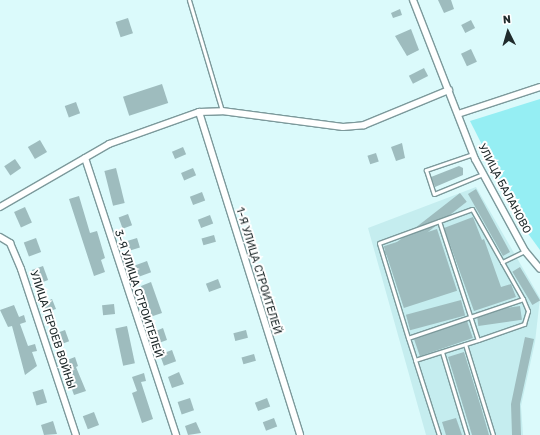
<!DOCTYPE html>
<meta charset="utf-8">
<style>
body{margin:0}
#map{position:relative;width:540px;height:435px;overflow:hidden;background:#dbfafb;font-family:Rubik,sans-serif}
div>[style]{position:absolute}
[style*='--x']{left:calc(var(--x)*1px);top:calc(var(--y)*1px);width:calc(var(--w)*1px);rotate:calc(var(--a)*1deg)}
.built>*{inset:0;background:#c5edef}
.green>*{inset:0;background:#95eef3}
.building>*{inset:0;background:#9ebcbe;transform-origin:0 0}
.roads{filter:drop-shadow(1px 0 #7c999b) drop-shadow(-1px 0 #7c999b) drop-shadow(0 1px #7c999b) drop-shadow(0 -1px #7c999b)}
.lane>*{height:3px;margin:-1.5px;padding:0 1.5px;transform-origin:1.5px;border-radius:1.5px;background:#fff}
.street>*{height:6px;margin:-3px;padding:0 3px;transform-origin:3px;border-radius:3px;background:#fff}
span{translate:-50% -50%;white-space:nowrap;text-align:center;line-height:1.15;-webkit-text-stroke:4px #fff;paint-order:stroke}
.street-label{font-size:11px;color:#202b2c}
.north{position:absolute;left:488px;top:12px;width:40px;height:40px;-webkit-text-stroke:3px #fff;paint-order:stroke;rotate:355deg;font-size:11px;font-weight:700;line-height:16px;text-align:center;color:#202b2c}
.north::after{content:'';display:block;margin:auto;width:14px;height:18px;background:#202b2c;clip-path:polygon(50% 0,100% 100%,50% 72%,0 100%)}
</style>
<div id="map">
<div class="built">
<div style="clip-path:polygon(476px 187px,540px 298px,535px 342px,521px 406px,523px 435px,426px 435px,368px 228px)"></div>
</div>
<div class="green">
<div style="clip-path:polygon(540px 99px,540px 250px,524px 228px,470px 121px)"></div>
</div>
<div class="building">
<div style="clip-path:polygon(438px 0,451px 0,454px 9px,444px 13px)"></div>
<div style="clip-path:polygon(400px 9px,402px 15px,393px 18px,391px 13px)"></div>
<div style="left:128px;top:18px;width:16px;height:13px;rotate:72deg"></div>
<div style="left:471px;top:20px;width:9px;height:11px;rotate:63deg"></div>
<div style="clip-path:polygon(411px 29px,419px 50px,407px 56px,395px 36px)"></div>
<div style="left:471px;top:49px;width:14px;height:11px;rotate:65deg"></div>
<div style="left:424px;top:68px;width:9px;height:17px;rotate:63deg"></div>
<div style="left:162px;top:84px;width:20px;height:41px;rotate:72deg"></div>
<div style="left:76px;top:102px;width:12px;height:12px;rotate:70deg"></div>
<div style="left:40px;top:140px;width:14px;height:14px;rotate:60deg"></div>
<div style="clip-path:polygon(402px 143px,405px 158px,396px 161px,391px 147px)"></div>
<div style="left:183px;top:147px;width:8px;height:12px;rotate:67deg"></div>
<div style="left:376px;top:153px;width:9px;height:9px;rotate:72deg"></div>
<div style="left:15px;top:159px;width:11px;height:13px;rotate:56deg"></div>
<div style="clip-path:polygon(459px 166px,463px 168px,463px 175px,435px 187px,431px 177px)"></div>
<div style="left:116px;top:168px;width:36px;height:12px;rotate:76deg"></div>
<div style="left:193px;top:168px;width:8px;height:13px;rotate:67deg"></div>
<div style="clip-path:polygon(476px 189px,510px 252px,503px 256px,468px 194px)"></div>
<div style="left:202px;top:192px;width:9px;height:13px;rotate:69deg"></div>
<div style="left:460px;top:193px;width:11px;height:96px;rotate:52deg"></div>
<div style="clip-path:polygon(79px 196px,90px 233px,97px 231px,105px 258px,101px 260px,105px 272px,94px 276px,69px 199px)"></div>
<div style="left:25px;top:207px;width:17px;height:12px;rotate:66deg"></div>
<div style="left:128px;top:214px;width:12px;height:10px;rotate:70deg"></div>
<div style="left:210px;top:215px;width:9px;height:13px;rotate:69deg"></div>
<div style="clip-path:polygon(473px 217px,482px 240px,484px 239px,501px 287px,511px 284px,516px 297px,474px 311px,444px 228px)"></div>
<div style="left:437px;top:229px;width:65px;height:56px;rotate:72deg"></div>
<div style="left:214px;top:235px;width:7px;height:13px;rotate:74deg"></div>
<div style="left:36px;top:238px;width:15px;height:13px;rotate:70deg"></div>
<div style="left:137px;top:238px;width:10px;height:12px;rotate:73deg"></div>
<div style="left:147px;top:261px;width:12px;height:13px;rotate:70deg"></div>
<div style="left:43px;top:266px;width:15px;height:12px;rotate:70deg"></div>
<div style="left:520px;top:267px;width:39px;height:9px;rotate:59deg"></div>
<div style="left:218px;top:279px;width:9px;height:13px;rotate:69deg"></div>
<div style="clip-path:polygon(151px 282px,162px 313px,150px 317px,141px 286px)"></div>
<div style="clip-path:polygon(52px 299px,56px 309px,46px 312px,43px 303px)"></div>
<div style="left:461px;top:300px;width:16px;height:57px;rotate:75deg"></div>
<div style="left:114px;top:304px;width:10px;height:12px;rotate:84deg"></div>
<div style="clip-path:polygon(14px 305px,19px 317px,24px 315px,26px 322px,20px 324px,28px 346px,35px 344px,37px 351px,32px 352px,37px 366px,25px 375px,12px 326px,8px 327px,0 310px)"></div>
<div style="left:520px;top:306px;width:14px;height:44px;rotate:82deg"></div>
<div style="left:467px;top:321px;width:18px;height:56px;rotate:71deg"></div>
<div style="left:127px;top:326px;width:38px;height:12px;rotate:78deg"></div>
<div style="clip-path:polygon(163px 328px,167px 340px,156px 344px,151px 333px)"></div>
<div style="left:65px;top:330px;width:12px;height:13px;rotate:70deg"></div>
<div style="left:246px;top:330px;width:8px;height:13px;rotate:76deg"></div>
<div style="clip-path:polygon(525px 337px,534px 339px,520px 404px,521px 435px,512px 435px,511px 404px)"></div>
<div style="left:172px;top:350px;width:12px;height:13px;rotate:70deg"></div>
<div style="clip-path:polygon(464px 352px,481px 407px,489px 435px,472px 435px,448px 357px)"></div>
<div style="left:254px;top:354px;width:7px;height:13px;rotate:74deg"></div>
<div style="clip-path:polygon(75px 357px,78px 366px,76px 367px,86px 391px,74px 395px,62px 362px)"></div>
<div style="clip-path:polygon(179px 372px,184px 384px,172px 388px,168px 377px)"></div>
<div style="clip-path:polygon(144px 373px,146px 381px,141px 382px,153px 419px,142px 423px,132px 393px,137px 391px,132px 377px)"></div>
<div style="left:43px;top:389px;width:14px;height:11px;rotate:73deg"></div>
<div style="left:190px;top:398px;width:13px;height:13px;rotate:72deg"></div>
<div style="left:267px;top:398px;width:9px;height:13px;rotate:69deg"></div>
<div style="left:94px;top:412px;width:14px;height:12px;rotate:69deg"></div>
<div style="left:274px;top:418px;width:9px;height:12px;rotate:69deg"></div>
<div style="clip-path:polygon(456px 418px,462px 435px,446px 435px,442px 422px)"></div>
<div style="clip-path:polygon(53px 421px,57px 434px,44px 435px,41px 425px)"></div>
<div style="clip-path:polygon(196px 422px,201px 433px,188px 435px,185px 426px)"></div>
</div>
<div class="roads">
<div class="lane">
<div style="--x:189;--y:0;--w:116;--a:73.4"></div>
<div style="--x:473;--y:154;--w:50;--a:161.2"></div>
<div style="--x:426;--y:170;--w:25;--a:72"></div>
<div style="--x:434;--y:194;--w:53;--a:-22.2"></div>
<div style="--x:439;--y:221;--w:125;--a:71.9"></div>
<div style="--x:478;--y:340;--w:49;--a:-19.2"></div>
<div style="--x:524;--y:324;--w:14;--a:-73"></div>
<div style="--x:528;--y:311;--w:13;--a:-113"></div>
<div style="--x:502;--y:262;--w:43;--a:60.4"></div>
<div style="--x:523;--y:299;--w:121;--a:161.3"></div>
<div style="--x:408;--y:338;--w:99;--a:-107"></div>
<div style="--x:379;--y:243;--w:99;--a:-20.1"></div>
<div style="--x:472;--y:209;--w:61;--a:60.5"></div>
<div style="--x:502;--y:262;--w:25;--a:-26"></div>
<div style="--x:408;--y:338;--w:23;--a:72"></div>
<div style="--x:415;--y:360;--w:66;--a:-17.6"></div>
<div style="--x:465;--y:344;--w:95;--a:72.9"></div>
<div style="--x:442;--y:352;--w:87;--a:73.2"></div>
<div style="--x:415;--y:360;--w:79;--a:72.3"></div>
</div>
<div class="street">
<div style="--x:413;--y:0;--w:171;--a:68.7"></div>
<div style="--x:475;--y:159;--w:105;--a:61.5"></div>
<div style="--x:525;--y:251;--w:23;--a:50"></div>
<div style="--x:199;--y:112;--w:338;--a:72.6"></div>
<div style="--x:458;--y:114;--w:86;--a:-18.2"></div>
<div style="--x:85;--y:158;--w:292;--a:71.8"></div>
<div style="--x:0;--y:207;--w:126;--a:-30"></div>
<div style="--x:109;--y:144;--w:96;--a:-19.6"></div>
<div style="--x:199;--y:112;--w:23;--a:-2"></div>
<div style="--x:222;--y:111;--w:122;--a:7.5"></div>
<div style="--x:343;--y:127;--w:21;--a:-5"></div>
<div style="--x:364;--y:125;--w:92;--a:-22.4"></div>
<div style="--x:0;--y:237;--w:12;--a:31"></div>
<div style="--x:10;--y:243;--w:28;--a:67"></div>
<div style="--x:21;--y:269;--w:175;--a:71.7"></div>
</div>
</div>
<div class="street-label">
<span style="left:504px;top:189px;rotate:62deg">УЛИЦА БАЛАНОВО</span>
<span style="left:258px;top:271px;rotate:73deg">1-Я УЛИЦА СТРОИТЕЛЕЙ</span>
<span style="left:138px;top:294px;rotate:72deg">3-Я УЛИЦА СТРОИТЕЛЕЙ</span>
<span style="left:52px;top:330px;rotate:72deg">УЛИЦА ГЕРОЕВ ВОЙНЫ</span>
</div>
<div class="north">N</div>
</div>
